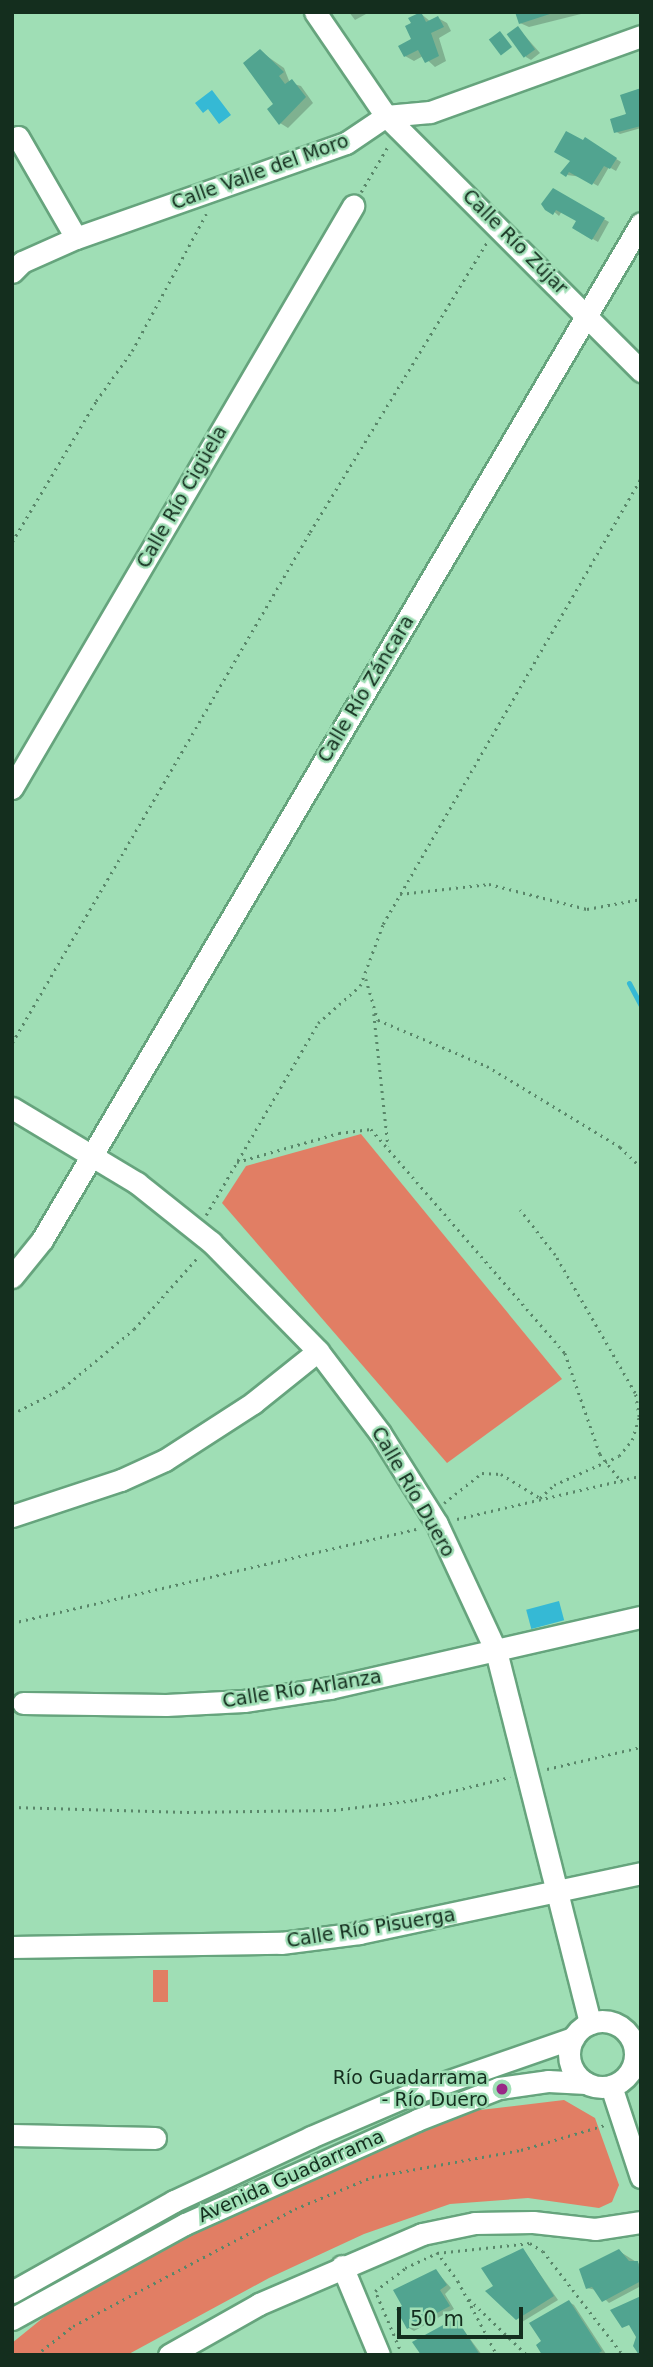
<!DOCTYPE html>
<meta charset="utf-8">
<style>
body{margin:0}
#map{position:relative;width:653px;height:2367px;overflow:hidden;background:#9fdeb5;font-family:"DejaVu Sans",sans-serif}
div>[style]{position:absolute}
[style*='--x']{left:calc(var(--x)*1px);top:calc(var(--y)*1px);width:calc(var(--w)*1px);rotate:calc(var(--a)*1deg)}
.green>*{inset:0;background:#e17e64;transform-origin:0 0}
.water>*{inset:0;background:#35b9d5;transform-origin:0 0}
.shadow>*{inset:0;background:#0003}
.stream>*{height:5px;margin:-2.5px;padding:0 2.5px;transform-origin:2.5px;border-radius:2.5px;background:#35b9d5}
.building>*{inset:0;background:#51a490;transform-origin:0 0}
.path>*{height:2.5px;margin-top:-1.25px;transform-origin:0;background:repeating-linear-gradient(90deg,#598669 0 2px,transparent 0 7px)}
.roads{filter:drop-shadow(2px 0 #66a47d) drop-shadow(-2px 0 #66a47d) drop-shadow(0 2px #66a47d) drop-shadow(0 -2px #66a47d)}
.minor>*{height:21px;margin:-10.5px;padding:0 10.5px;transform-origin:10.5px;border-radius:10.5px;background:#fff}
.minor>.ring{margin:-10.5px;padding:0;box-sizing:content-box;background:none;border:21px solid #fff;border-radius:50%}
.dots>*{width:19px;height:19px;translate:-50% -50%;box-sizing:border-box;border:4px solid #9fdeb5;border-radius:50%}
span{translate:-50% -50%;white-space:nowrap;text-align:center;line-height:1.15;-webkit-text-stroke:5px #9fdeb5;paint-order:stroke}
.street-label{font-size:19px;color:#142e1e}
.poi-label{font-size:19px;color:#142e1e}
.right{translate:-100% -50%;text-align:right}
.frame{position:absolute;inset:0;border:14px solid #142e1e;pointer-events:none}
.scale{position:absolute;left:397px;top:2307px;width:126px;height:32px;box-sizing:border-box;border:4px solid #142e1e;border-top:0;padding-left:9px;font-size:21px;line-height:24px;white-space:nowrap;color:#142e1e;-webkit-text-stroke:5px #9fdeb5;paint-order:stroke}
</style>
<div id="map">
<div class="green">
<div style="clip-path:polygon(361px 1134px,562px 1379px,447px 1463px,222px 1203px,246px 1166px)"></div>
<div style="left:153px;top:1970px;width:15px;height:32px"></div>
<div style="clip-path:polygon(564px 2100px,595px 2118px,619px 2185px,612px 2202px,599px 2208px,528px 2198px,450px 2204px,364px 2234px,269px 2278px,127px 2355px,12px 2355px,12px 2343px,54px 2309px,216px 2220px,463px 2112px)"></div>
</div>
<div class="water">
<div style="clip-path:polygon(212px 90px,231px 115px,219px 124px,208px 109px,203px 113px,195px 103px)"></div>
<div style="left:559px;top:1601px;width:20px;height:34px;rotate:75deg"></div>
</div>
<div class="shadow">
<div style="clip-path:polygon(349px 12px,365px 12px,366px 14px,355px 20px)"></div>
<div style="clip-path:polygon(517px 12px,589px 12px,529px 27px,520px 23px)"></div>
<div style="clip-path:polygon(420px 13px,431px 22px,438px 18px,447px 23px,451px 31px,439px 38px,446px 61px,435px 67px,423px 56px,414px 61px,405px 56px)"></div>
<div style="clip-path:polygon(518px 28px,540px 53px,531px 60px,526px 57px)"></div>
<div style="clip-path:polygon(261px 52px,284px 68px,290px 83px,301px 86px,313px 103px,288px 128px,280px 123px)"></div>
<div style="clip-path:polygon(641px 90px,641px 128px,620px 134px,615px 131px)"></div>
<div style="clip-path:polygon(585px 139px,621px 162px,616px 171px,609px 167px,598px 186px,582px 177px,567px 175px)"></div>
<div style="clip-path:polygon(553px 190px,609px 222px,598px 242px,574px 228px,578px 220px,562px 211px,559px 216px,544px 203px)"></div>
<div style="clip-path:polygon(523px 2250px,558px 2300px,522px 2322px,495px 2287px)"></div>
<div style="clip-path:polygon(619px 2251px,641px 2265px,641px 2286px,609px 2303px,596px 2290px,587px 2288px)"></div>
<div style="clip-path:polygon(436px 2271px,451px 2288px,445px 2294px,454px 2309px,414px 2331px,409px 2328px)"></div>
<div style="clip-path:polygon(569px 2302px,574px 2305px,606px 2354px,544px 2355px)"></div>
<div style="clip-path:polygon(456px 2320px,482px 2355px,423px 2355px)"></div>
</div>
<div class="stream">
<div style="--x:629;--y:983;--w:26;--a:62"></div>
</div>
<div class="building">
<div style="clip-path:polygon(421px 12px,426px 22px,438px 16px,444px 27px,431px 33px,439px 56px,425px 63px,418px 50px,404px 57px,398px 46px,411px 39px,405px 26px,411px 23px,408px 18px)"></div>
<div style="clip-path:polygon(515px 12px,553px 12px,553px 13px,519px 24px)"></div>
<div style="left:518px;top:26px;width:29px;height:14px;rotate:54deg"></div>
<div style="left:500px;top:31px;width:20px;height:14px;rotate:53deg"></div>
<div style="clip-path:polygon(260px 49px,284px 72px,279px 76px,285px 84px,292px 79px,306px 97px,279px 125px,267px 109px,273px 104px,243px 63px)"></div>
<div style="clip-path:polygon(641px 88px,641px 126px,614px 133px,610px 119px,626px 114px,620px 95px)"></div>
<div style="clip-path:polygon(566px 131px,583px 140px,585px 137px,617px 158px,610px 169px,604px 166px,592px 185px,569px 172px,566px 177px,560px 173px,570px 161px,554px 152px)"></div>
<div style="clip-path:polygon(553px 188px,605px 218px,592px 240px,572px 228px,576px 221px,556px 210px,553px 215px,545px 210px,541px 204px)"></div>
<div style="clip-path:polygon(523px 2248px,554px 2296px,516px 2320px,485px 2291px,493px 2286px,481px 2268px)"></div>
<div style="clip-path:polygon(619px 2249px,629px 2261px,638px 2261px,641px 2281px,602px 2302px,592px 2287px,586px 2289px,579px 2269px)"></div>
<div style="clip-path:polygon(436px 2269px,447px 2285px,440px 2290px,450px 2306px,407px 2329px,396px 2309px,402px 2306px,393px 2290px)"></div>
<div style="clip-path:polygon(641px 2296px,641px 2355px,639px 2355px,633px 2346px,636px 2337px,629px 2325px,622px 2328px,610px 2310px)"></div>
<div style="clip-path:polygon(569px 2300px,602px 2351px,596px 2355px,542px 2355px,536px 2345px,541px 2341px,529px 2323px)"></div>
<div style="clip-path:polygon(456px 2318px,480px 2355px,421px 2355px,412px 2342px)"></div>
</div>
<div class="path">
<div style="--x:361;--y:192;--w:53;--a:-59.6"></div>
<div style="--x:12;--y:542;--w:164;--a:-59.2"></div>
<div style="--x:96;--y:401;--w:62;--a:-54.2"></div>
<div style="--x:132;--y:351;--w:156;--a:-61.6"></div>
<div style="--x:400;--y:894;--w:90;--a:-6.4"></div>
<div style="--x:489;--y:884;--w:101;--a:14.3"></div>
<div style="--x:587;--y:909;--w:55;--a:-10.5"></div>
<div style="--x:366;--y:979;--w:43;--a:73.7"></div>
<div style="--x:378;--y:1020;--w:118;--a:22.9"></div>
<div style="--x:487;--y:1066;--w:156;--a:31.3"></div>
<div style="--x:620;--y:1147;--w:29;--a:44"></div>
<div style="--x:374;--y:1014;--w:133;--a:83.9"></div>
<div style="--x:12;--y:1043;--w:592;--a:-59.75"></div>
<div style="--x:310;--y:532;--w:340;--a:-58.6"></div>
<div style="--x:237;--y:1162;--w:106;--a:-15.9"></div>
<div style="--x:339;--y:1133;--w:32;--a:-7"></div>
<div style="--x:371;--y:1129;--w:296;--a:49.1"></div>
<div style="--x:565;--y:1353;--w:107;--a:70.9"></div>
<div style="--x:600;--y:1454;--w:36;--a:52"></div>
<div style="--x:206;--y:1215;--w:222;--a:-59.7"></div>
<div style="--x:318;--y:1023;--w:56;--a:-41.4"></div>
<div style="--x:360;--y:986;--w:66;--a:-69.6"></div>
<div style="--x:383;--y:924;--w:515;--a:-59.95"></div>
<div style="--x:12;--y:1414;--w:57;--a:-27"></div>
<div style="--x:63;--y:1388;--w:92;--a:-39.7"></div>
<div style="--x:134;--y:1329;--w:96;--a:-48.4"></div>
<div style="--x:444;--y:1503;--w:48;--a:-38.3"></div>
<div style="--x:482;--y:1473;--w:19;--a:3"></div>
<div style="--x:501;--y:1474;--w:46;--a:31.6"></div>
<div style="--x:540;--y:1498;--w:19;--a:-43"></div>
<div style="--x:554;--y:1485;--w:71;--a:-24"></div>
<div style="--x:619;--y:1456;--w:21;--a:-51"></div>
<div style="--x:632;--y:1440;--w:24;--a:-73"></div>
<div style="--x:639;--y:1417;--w:24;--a:-99"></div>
<div style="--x:635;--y:1393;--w:160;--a:-120.1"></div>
<div style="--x:555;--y:1255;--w:57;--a:-127.9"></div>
<div style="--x:457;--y:1519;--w:189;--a:-13.2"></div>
<div style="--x:12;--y:1623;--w:415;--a:-13.1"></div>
<div style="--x:547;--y:1769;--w:97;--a:-13.2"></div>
<div style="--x:12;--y:1807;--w:175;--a:1.6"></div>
<div style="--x:187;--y:1812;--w:147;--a:-0.8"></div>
<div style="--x:334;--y:1810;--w:82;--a:-7"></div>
<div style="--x:415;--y:1800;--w:98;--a:-13.6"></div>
<div style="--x:437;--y:2252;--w:36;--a:54"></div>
<div style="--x:458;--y:2281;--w:84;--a:62.2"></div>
<div style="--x:469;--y:2299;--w:81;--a:44"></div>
<div style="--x:36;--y:2355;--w:47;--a:-38.1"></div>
<div style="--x:73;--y:2326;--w:251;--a:-27.8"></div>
<div style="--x:295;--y:2209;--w:83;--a:-22.6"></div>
<div style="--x:372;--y:2177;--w:151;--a:-10.3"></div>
<div style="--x:521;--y:2150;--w:88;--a:-16.6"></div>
<div style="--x:402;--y:2355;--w:69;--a:-112.9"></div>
<div style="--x:375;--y:2291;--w:38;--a:-37"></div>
<div style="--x:405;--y:2268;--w:35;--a:-25"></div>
<div style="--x:437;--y:2253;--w:94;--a:-6.1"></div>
<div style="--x:530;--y:2243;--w:15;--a:32"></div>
<div style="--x:543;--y:2251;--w:131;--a:52.4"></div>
</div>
<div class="roads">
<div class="minor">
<div style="--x:315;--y:12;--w:126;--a:55.7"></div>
<div style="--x:386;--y:116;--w:361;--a:45"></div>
<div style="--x:18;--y:137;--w:116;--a:60.1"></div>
<div style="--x:12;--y:272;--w:14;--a:-45"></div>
<div style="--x:22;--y:262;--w:59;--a:-24"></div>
<div style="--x:76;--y:238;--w:286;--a:-19.4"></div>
<div style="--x:346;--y:143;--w:48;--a:-34"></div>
<div style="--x:386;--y:116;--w:44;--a:-5.2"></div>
<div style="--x:430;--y:112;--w:224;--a:-19.8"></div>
<div style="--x:12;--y:788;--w:675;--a:-59.63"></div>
<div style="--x:12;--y:1108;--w:146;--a:31"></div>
<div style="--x:137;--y:1183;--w:95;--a:38.6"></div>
<div style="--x:211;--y:1242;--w:153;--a:45.5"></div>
<div style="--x:318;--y:1351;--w:103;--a:52.9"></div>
<div style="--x:380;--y:1433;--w:107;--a:57.9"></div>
<div style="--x:437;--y:1524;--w:140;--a:65.1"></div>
<div style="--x:496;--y:1651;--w:384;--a:75.8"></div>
<div style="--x:12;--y:1277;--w:48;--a:-51"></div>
<div style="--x:42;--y:1240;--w:1180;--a:-59.5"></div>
<div style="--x:12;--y:1516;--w:115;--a:-18.3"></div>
<div style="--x:121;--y:1480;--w:48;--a:-24.4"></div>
<div style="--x:165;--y:1460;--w:105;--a:-32.9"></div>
<div style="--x:253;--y:1403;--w:83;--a:-38.7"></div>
<div style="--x:23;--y:1703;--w:143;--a:0.8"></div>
<div style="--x:166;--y:1705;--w:78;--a:-2.9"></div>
<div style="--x:244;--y:1701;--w:87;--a:-8.6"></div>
<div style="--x:330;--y:1688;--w:319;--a:-12.9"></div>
<div style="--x:12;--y:1947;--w:269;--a:-0.9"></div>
<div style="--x:281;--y:1943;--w:79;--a:-7.3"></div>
<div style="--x:359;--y:1933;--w:288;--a:-12"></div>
<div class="ring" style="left:569px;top:2021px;width:45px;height:45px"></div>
<div style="--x:611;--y:2086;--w:96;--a:71.8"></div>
<div style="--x:12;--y:2135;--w:143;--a:1.2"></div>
<div style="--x:342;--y:2266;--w:96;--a:67.4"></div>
<div style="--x:12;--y:2292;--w:186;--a:-29.3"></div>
<div style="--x:174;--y:2201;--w:151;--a:-25"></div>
<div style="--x:311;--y:2137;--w:107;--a:-23.2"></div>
<div style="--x:409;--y:2095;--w:174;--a:-19.2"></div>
<div style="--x:12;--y:2319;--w:197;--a:-28.8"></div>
<div style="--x:185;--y:2224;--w:254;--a:-24.1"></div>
<div style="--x:417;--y:2120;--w:88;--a:-21.3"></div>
<div style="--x:499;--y:2088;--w:49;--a:-8.1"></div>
<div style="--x:548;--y:2081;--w:38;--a:3"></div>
<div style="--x:169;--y:2355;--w:103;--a:-29.5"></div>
<div style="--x:259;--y:2304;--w:177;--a:-23.2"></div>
<div style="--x:422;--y:2234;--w:54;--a:-11.7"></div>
<div style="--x:475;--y:2223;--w:58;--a:-1"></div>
<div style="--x:533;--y:2222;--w:62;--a:6.4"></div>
<div style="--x:595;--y:2229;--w:47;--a:-8.7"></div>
</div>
</div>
<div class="dots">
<div style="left:502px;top:2089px;background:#992886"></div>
</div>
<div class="street-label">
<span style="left:260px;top:172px;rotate:-20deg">Calle Valle del Moro</span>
<span style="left:515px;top:242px;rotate:45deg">Calle Río Zújar</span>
<span style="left:182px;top:497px;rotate:-60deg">Calle Río Cigüela</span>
<span style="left:366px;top:689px;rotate:-59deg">Calle Río Záncara</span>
<span style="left:413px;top:1492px;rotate:60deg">Calle Río Duero</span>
<span style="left:302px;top:1689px;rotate:-9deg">Calle Río Arlanza</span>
<span style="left:371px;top:1928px;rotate:-9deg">Calle Río Pisuerga</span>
<span style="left:291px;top:2176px;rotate:-24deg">Avenida Guadarrama</span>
</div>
<div class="poi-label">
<span class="right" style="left:488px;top:2089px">Río Guadarrama<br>- Río Duero</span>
</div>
<div class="frame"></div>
<div class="scale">50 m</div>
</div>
